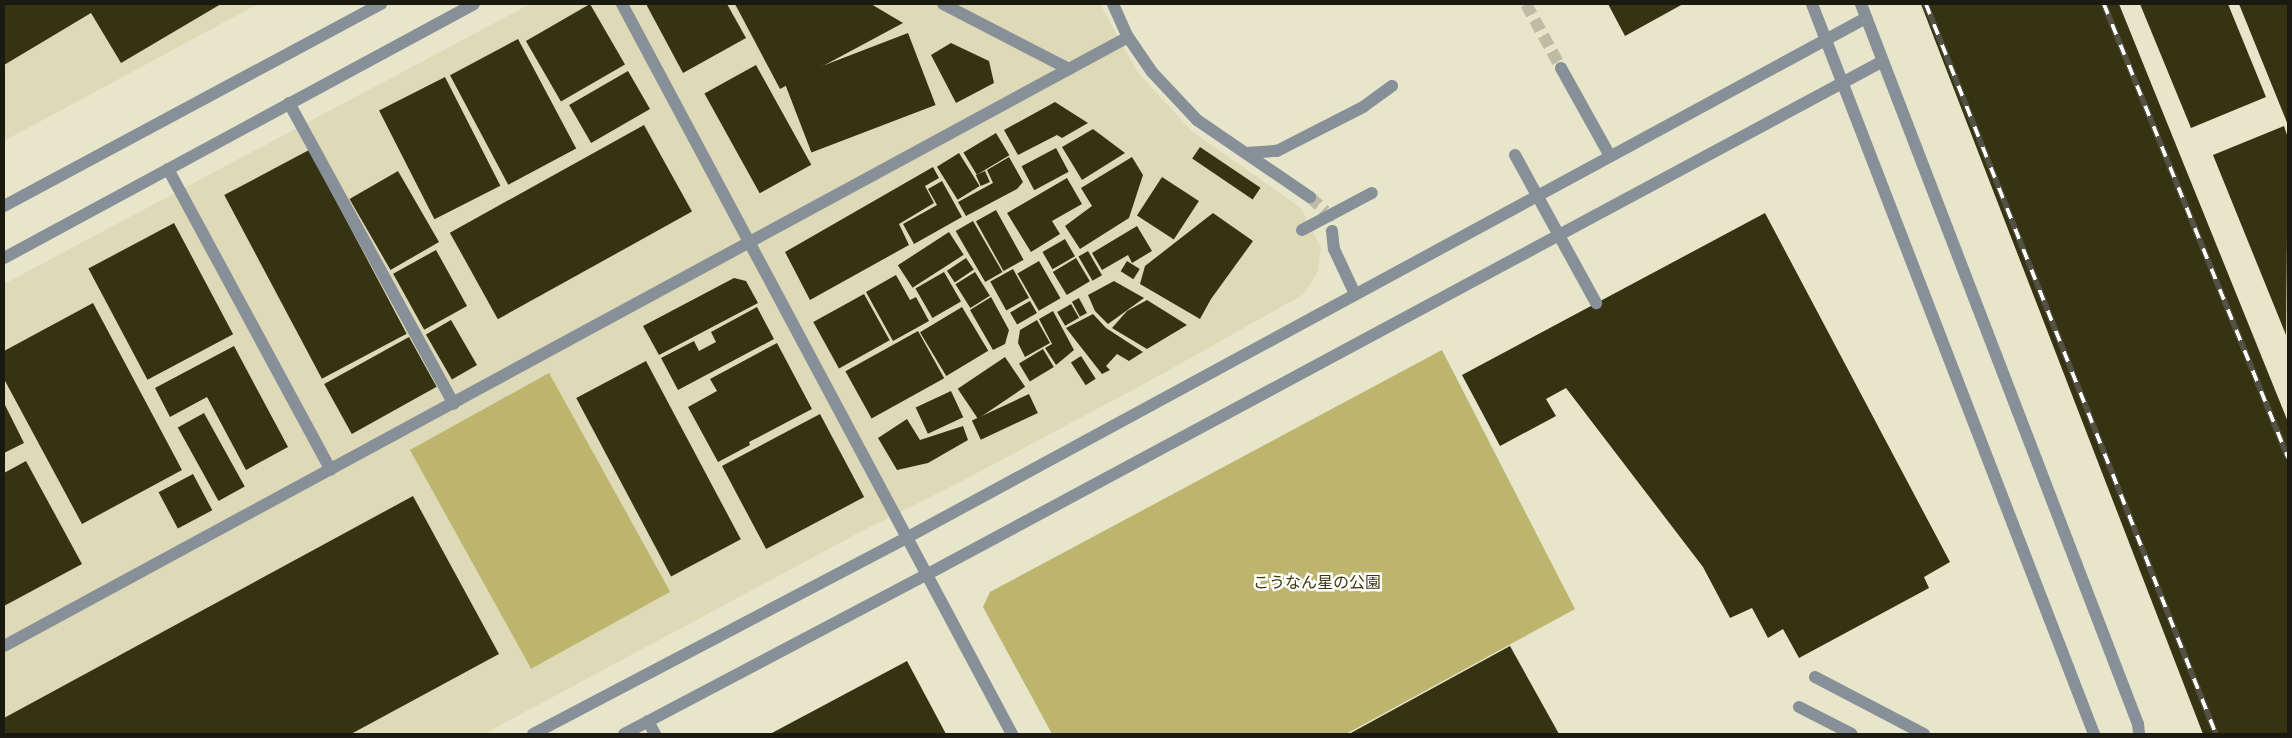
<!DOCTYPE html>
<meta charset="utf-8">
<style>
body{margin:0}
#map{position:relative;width:2292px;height:738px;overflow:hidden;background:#e7e5ca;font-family:"Space Grotesk","Noto Sans JP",sans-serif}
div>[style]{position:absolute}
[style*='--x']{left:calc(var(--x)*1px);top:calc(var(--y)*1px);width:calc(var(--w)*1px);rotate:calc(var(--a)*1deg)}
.built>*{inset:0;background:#dedab8}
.green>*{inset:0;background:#bdb56e;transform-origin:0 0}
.building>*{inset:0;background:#363313;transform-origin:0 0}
.minor-tunnel>*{height:12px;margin-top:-6px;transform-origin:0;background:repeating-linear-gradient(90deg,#bebca5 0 12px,transparent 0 18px)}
.tertiary-tunnel>*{height:12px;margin-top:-6px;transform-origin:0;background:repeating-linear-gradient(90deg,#bebca5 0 12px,transparent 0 18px)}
.service>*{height:12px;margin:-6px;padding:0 6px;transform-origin:6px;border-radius:6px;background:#879098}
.pedestrian>*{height:12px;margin:-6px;padding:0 6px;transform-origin:6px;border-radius:6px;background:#879098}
.minor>*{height:12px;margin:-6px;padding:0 6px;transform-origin:6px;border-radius:6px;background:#879098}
.tertiary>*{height:12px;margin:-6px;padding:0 6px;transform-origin:6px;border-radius:6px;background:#879098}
.rail>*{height:5.5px;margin-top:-2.75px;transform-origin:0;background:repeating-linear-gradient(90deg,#fff 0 11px,#545345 0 22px);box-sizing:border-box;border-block:1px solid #545345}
.pedestrian-bridge>*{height:12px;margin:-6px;padding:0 6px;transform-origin:6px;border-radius:6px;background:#879098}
span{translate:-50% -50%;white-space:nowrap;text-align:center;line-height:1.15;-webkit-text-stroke:5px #fff;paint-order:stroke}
.park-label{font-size:16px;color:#3d380d}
.frame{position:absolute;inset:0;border:5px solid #1b1a11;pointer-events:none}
</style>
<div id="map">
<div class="built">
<div style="clip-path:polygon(4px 4px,258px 4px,4px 141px)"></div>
<div style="clip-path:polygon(530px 4px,1100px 4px,1138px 73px,1193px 132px,1301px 208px,1321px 248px,1318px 271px,1304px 294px,1153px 379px,947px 489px,864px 530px,484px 734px,4px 734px,4px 284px)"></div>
</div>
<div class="green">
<div style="clip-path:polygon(1442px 350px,1575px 609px,1346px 734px,1052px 734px,983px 607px,990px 592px)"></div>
<div style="left:549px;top:373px;width:250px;height:159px;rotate:61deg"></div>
</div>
<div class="building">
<div style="clip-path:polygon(4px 4px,221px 4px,121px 63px,91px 13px,4px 65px)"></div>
<div style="left:590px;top:4px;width:70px;height:74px;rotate:60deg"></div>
<div style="clip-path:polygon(646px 4px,727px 4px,746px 38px,683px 73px)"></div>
<div style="clip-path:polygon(735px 4px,871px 4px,903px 23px,780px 89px)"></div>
<div style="clip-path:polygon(1608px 4px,1683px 4px,1625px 36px)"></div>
<div style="clip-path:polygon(1921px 4px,2119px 4px,2288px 422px,2288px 734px,2203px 734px)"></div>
<div style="clip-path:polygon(2140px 4px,2228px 4px,2266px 97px,2191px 128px)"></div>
<div style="clip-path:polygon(2239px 4px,2288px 4px,2288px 125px)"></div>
<div style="left:908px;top:33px;width:77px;height:133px;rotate:69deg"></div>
<div style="left:518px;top:39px;width:124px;height:77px;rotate:62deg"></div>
<div style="clip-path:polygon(951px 43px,989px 61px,994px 83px,956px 103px,931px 55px)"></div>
<div style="left:756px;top:65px;width:114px;height:59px;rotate:61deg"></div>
<div style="left:628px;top:71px;width:44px;height:68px;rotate:60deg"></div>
<div style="left:445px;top:77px;width:122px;height:74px;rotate:63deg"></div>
<div style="clip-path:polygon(1055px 102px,1088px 123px,1062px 138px,1057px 135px,1018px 155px,1004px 130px)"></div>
<div style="left:644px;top:125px;width:99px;height:222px;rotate:61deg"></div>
<div style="clip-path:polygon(2284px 126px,2288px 138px,2286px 335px,2213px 155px)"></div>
<div style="clip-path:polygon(1093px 129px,1125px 153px,1082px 180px,1062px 147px)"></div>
<div style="left:996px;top:133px;width:26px;height:38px;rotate:59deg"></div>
<div style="left:1200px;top:147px;width:73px;height:14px;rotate:34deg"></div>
<div style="left:1056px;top:148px;width:27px;height:39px;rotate:62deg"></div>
<div style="left:309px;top:150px;width:208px;height:96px;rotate:62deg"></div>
<div style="left:959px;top:153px;width:39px;height:26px;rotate:58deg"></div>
<div style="clip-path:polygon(1009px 157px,1023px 182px,1017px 189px,966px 216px,958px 202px,993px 183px,987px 170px)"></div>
<div style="clip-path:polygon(1132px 157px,1143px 175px,1129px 218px,1080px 249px,1065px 226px,1092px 206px,1081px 188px)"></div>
<div style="clip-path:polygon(933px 167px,939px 178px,925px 186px,934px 203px,899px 224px,909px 245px,810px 300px,785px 252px)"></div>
<div style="left:398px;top:171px;width:82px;height:56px;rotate:60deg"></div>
<div style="left:985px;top:171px;width:12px;height:10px;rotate:66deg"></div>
<div style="left:1162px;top:177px;width:44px;height:46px;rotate:33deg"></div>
<div style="clip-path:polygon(1067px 178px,1082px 204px,1052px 221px,1060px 234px,1031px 252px,1007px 213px)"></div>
<div style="clip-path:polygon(942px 181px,962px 217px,914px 244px,903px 224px,937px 205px,928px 189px)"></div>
<div style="left:996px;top:210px;width:57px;height:23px;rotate:61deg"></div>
<div style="clip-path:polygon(1213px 213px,1253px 241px,1211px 299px,1200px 319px,1140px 284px,1145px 266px)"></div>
<div style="clip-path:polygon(1765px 213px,1950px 562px,1924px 577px,1929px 588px,1799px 658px,1783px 629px,1768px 638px,1752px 608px,1730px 618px,1703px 567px,1566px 388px,1546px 399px,1556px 416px,1500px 446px,1462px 375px)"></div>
<div style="left:973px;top:221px;width:59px;height:20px;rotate:60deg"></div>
<div style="left:174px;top:223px;width:126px;height:97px;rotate:62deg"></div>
<div style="clip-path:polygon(1137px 226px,1152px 251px,1132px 263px,1128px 255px,1102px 270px,1092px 253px)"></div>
<div style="left:949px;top:232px;width:27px;height:61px;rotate:57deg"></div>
<div style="left:1065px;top:239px;width:20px;height:26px;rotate:60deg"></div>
<div style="left:436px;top:250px;width:64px;height:49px;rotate:61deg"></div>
<div style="left:1088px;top:251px;width:28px;height:11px;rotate:60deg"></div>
<div style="left:966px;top:258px;width:14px;height:23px;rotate:56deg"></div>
<div style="left:1076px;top:258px;width:27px;height:27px;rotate:59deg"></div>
<div style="left:1039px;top:261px;width:43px;height:25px;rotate:60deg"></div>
<div style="left:1127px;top:261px;width:15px;height:12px;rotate:32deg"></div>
<div style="left:1013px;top:269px;width:33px;height:26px;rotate:61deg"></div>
<div style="left:944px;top:272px;width:34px;height:33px;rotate:60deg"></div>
<div style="left:975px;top:272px;width:28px;height:23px;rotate:58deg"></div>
<div style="clip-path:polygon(896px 275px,910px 300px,916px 297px,929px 321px,893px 341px,866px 292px)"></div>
<div style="clip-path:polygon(734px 278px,746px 281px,758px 303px,659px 355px,643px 326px)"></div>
<div style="clip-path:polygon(1114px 281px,1144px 298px,1108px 324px,1095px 311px,1088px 295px)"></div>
<div style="left:864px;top:294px;width:53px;height:58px;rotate:61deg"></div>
<div style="clip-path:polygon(991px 297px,1009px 330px,1005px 344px,993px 350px,970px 310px)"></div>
<div style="left:1079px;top:298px;width:17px;height:8px;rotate:62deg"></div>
<div style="clip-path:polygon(1147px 300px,1187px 325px,1147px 349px,1112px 328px,1127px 311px)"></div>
<div style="left:1030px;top:301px;width:14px;height:23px;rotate:60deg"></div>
<div style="clip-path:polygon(93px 303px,182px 470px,82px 524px,4px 379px,4px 351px)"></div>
<div style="left:1071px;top:304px;width:16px;height:16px;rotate:60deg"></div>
<div style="clip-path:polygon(757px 307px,774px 339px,678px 390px,661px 358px,694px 341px,699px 351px,716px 342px,711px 332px)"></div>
<div style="left:962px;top:307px;width:51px;height:49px;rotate:59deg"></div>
<div style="clip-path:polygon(1053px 311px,1074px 350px,1056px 365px,1045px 348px,1052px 344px,1039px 319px)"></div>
<div style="clip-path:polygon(1093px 314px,1106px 328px,1143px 352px,1129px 361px,1117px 354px,1106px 366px,1110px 370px,1102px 374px,1066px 328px)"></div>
<div style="left:451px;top:320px;width:52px;height:29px;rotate:60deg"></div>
<div style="clip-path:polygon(1037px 320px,1050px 343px,1025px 357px,1018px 343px,1020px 330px)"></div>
<div style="left:918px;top:331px;width:54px;height:83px;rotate:61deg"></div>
<div style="left:409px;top:337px;width:57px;height:97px;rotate:61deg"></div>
<div style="clip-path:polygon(777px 343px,812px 409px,749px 442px,750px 445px,718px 462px,688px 407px,717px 391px,710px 379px)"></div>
<div style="clip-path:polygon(234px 346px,288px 447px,246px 470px,207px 397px,170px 417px,155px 388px)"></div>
<div style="left:1043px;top:349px;width:21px;height:28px;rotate:59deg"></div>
<div style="left:1081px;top:356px;width:27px;height:12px;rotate:57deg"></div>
<div style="left:1005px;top:357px;width:36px;height:57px;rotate:56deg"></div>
<div style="left:646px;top:361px;width:202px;height:79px;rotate:62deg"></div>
<div style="left:951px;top:391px;width:29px;height:39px;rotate:65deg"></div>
<div style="left:1029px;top:394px;width:21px;height:63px;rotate:65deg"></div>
<div style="clip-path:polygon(4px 403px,24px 443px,4px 453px)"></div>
<div style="left:204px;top:413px;width:84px;height:30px;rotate:61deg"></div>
<div style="left:820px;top:414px;width:94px;height:111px;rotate:62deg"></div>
<div style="clip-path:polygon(907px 419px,920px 440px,963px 426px,968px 440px,928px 463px,897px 470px,878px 438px)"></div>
<div style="clip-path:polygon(26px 461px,82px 564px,4px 606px,4px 473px)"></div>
<div style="left:193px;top:474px;width:41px;height:39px;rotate:62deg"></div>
<div style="clip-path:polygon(413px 496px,499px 654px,351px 734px,4px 734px,4px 718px)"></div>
<div style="clip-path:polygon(1510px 646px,1559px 734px,1349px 734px)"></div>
<div style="clip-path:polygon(907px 661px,946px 734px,770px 734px)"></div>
</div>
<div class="minor-tunnel">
<div style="--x:1310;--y:197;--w:21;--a:43"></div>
<div style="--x:1325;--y:211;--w:21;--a:71"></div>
</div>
<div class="tertiary-tunnel">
<div style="--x:1526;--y:4;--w:73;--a:61.3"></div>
</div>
<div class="service">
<div style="--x:1246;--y:153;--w:31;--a:-4"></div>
<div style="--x:1277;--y:151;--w:97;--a:-27.1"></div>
<div style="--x:1363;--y:107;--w:36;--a:-36"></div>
<div style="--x:1815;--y:677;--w:123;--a:27.6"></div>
<div style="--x:1799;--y:707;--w:59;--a:27"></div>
</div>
<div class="pedestrian">
<div style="--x:289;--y:103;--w:343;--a:61.3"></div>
<div style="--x:648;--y:721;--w:15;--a:62"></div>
</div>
<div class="minor">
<div style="--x:622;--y:4;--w:828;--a:61.89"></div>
<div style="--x:943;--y:4;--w:142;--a:27.3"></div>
<div style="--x:1113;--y:4;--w:36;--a:66"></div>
<div style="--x:1128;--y:37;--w:42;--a:55.6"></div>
<div style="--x:1152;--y:72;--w:66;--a:46.8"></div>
<div style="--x:1197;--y:120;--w:137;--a:34.3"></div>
<div style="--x:168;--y:169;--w:342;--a:61.6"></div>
<div style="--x:1332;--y:231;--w:18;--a:84"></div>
<div style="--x:1334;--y:249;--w:50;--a:65"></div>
<div style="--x:4;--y:646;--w:1278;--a:-28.45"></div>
</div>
<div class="tertiary">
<div style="--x:1812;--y:4;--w:783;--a:68.88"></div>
<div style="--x:1861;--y:4;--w:771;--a:68.96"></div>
<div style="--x:2138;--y:724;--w:10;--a:84"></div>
<div style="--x:1561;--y:68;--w:101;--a:60.9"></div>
<div style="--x:4;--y:206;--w:428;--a:-28.2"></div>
<div style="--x:4;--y:258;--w:534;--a:-28.39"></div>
<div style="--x:533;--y:734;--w:424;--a:-27.7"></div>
<div style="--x:908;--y:537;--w:1090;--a:-28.45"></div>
<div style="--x:624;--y:734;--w:341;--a:-27.8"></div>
<div style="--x:926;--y:575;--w:1086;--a:-28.24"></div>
</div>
<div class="rail">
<div style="--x:1926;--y:4;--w:785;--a:68.33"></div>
<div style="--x:2104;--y:4;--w:490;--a:67.9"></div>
</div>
<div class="pedestrian-bridge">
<div style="--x:1515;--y:155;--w:169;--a:61.3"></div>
<div style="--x:1302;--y:230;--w:79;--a:-27.9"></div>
</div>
<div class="park-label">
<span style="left:1317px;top:583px">こうなん星の公園</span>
</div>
<div class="frame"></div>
</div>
